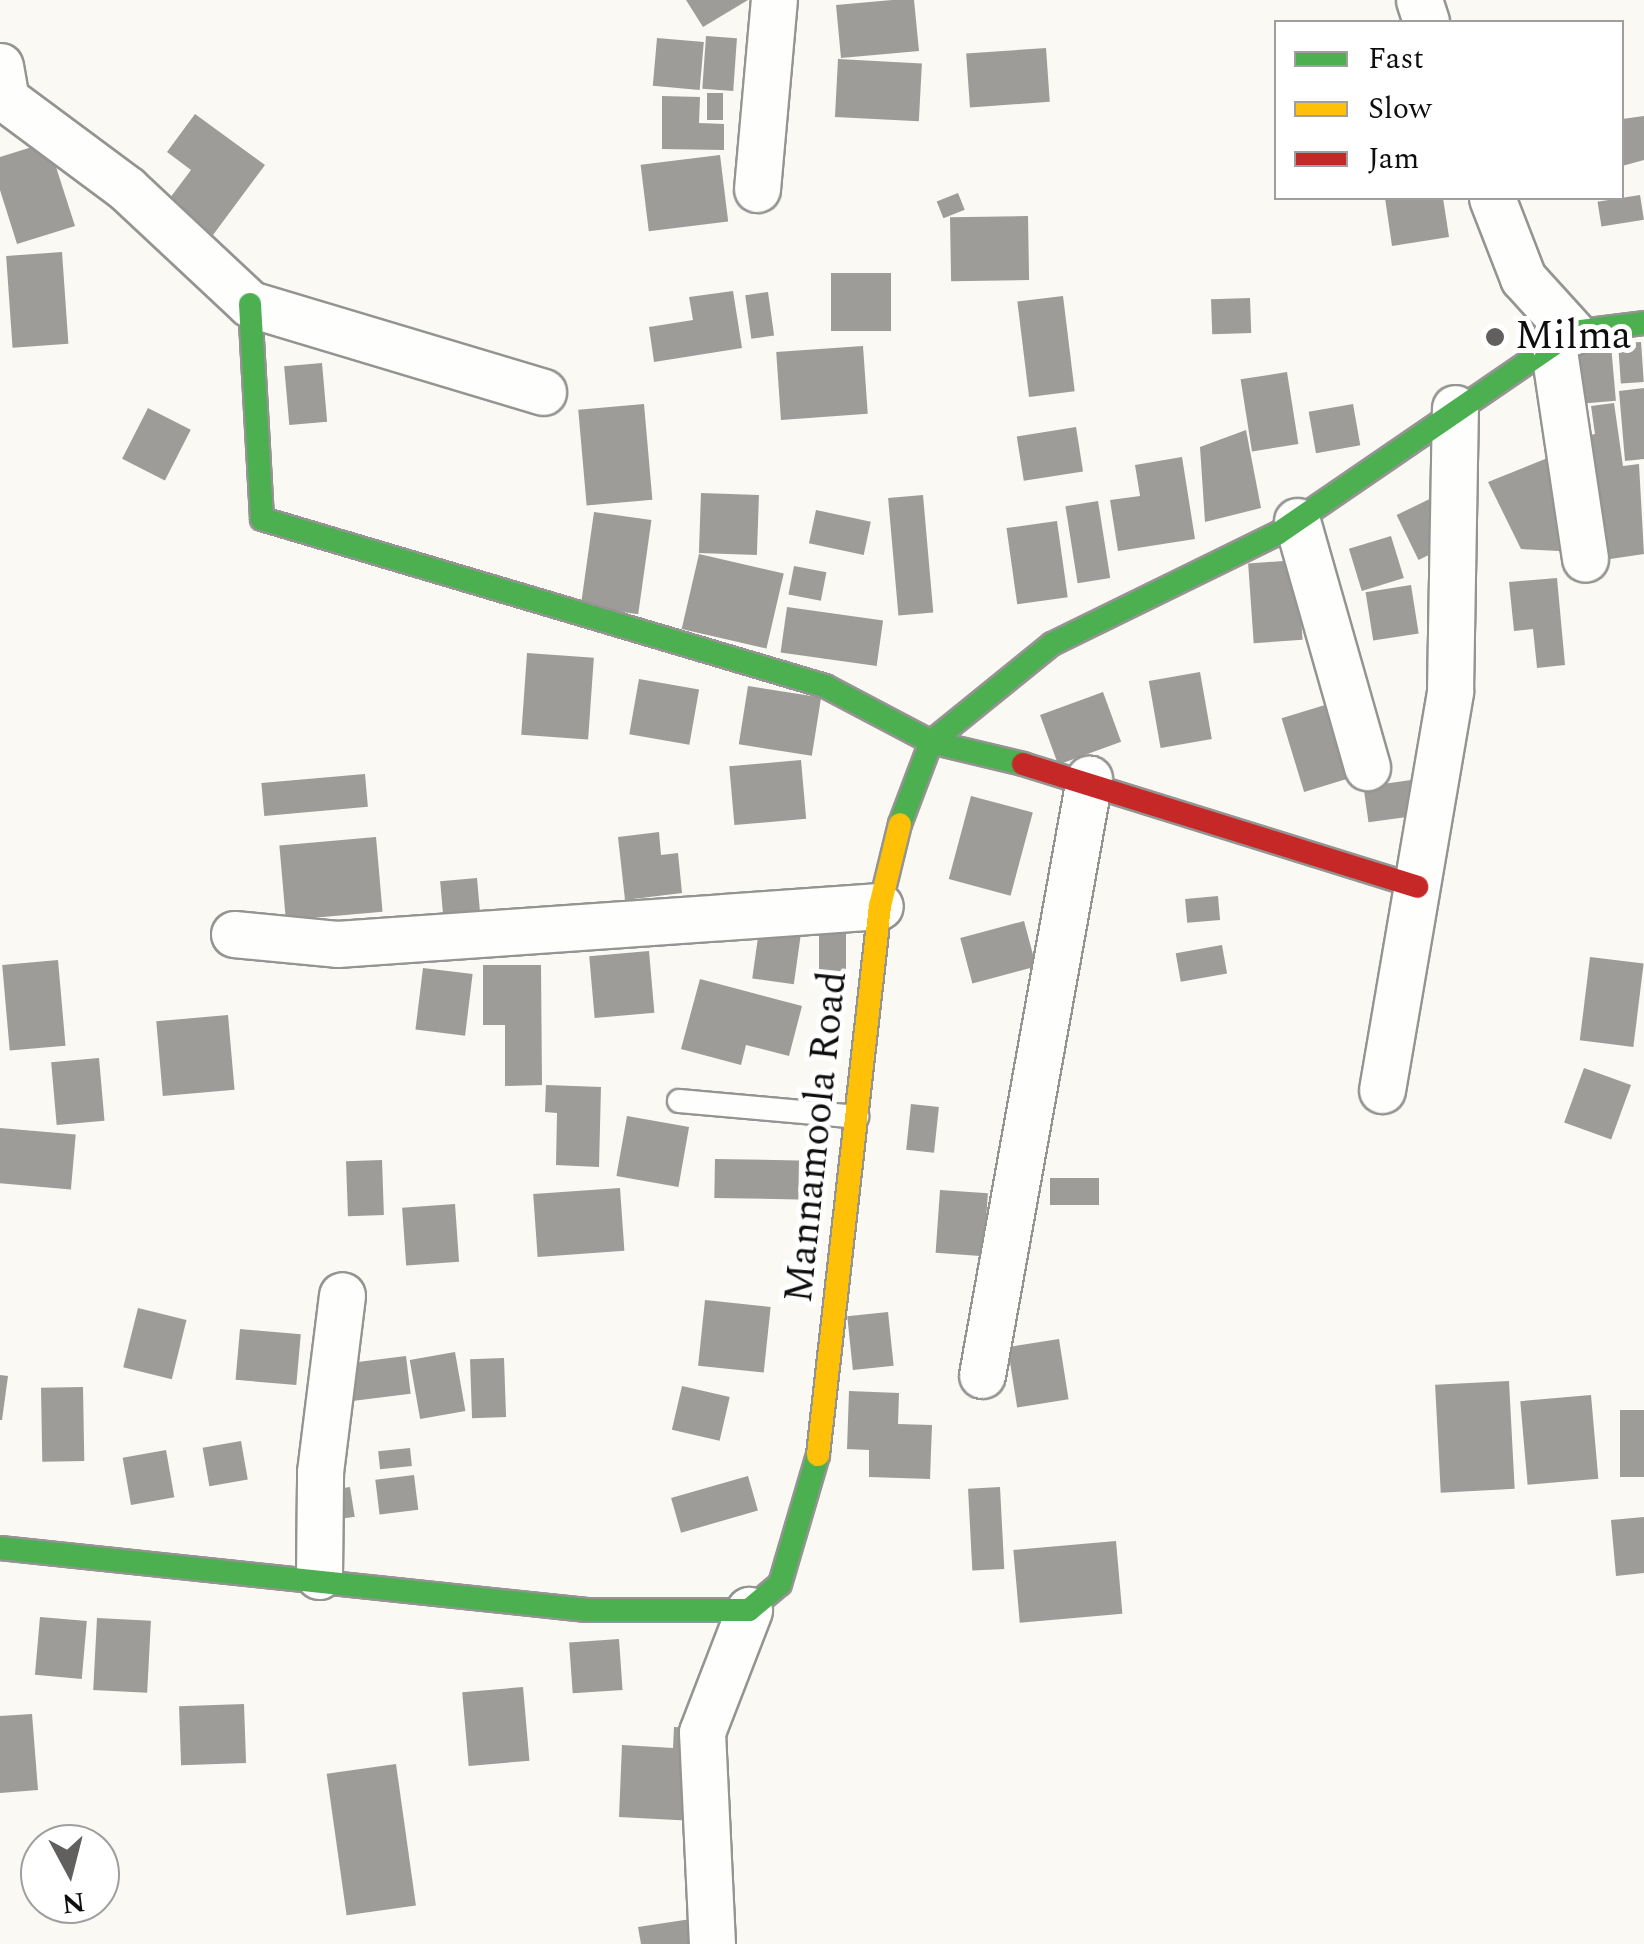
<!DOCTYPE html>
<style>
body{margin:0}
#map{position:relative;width:1644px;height:1944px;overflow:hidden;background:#faf9f4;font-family:Spectral,serif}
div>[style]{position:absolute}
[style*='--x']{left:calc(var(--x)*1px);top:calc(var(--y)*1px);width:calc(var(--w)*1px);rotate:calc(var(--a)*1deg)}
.building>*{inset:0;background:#9e9c99;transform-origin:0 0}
.roads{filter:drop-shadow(2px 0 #949492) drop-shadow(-2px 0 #949492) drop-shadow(0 2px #949492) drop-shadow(0 -2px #949492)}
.lane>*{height:22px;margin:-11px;padding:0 11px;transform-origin:11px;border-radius:11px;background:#fefefd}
.street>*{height:45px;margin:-22.5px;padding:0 22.5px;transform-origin:22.5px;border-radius:22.5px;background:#fefefd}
.fast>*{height:22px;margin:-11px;padding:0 11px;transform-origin:11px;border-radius:11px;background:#4caf50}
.slow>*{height:22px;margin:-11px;padding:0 11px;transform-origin:11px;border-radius:11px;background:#ffc107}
.jam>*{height:22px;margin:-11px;padding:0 11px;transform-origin:11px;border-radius:11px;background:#c62828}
.dots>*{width:28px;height:28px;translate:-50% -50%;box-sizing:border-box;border:5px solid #fff;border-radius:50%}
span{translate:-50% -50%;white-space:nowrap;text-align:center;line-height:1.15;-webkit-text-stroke:10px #fff;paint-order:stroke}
.poi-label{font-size:40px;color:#0e0e0e}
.left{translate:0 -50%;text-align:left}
.street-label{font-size:40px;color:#0e0e0e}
.legend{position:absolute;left:1274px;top:20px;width:350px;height:180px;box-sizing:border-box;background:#fff;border:2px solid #9f9f9f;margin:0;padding:12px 18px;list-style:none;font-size:30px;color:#0e0e0e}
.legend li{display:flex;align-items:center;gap:20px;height:50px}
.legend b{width:50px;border:2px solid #9f9f9f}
.north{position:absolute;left:20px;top:1824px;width:100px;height:100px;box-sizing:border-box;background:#fff;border:2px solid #9f9f9f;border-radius:50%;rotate:173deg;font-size:28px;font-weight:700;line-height:40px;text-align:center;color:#0e0e0e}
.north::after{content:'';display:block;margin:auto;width:35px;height:45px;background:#61605e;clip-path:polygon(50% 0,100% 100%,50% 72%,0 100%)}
</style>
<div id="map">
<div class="building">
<div style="clip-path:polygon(686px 0,748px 0,703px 27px)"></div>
<div style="clip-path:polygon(892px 0,914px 0,919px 51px,841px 58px,836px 5px)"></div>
<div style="left:706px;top:36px;width:31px;height:53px;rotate:4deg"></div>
<div style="left:657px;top:38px;width:47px;height:48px;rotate:5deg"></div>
<div style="left:1046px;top:48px;width:54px;height:80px;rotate:86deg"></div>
<div style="left:838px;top:59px;width:84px;height:58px;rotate:3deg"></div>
<div style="left:723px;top:93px;width:27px;height:16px;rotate:90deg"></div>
<div style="clip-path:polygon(662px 96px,700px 97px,699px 123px,724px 124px,724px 150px,662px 149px)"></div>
<div style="clip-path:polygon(195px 114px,265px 165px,213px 235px,167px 202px,191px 170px,167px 152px)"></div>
<div style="clip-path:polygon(1644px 116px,1644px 160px,1622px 166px,1622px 119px)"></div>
<div style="clip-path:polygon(48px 142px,75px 226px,17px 244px,0 190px,0 157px)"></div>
<div style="left:720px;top:155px;width:67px;height:80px;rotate:83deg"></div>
<div style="left:958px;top:193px;width:18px;height:23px;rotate:68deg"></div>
<div style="left:1640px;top:195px;width:25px;height:43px;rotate:81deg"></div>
<div style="clip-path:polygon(1385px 198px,1443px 198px,1449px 237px,1392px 246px)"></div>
<div style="left:1028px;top:216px;width:64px;height:78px;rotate:89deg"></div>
<div style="left:62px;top:252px;width:92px;height:56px;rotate:86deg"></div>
<div style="left:831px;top:273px;width:60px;height:58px"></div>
<div style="clip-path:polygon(733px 291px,742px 348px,654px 362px,649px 327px,693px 320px,689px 297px)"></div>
<div style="left:768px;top:292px;width:44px;height:23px;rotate:82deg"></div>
<div style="left:1063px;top:296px;width:96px;height:46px;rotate:83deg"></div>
<div style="left:1250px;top:298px;width:35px;height:39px;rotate:88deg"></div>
<div style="left:1641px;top:342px;width:40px;height:23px;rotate:86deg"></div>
<div style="left:1611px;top:345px;width:56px;height:44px;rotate:85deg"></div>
<div style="left:863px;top:346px;width:68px;height:87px;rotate:86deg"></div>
<div style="left:322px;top:363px;width:59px;height:38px;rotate:85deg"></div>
<div style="left:1287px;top:372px;width:73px;height:47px;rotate:81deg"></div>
<div style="clip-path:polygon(1644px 388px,1644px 459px,1625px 461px,1619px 391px)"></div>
<div style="clip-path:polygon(1614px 403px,1623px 466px,1639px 464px,1644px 554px,1590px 562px,1572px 438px,1595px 434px,1591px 406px)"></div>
<div style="left:644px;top:404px;width:96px;height:66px;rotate:85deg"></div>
<div style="left:1353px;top:404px;width:42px;height:45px;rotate:80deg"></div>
<div style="left:148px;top:408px;width:48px;height:57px;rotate:27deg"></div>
<div style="left:1076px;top:427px;width:45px;height:60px;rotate:81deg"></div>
<div style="clip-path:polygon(1246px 430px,1261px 508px,1205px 522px,1200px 447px)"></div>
<div style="clip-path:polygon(1182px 457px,1195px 539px,1118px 551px,1110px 500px,1140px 496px,1135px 465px)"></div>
<div style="clip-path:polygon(1550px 457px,1579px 552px,1521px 549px,1488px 482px)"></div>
<div style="left:1446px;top:491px;width:50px;height:55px;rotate:64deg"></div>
<div style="left:701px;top:493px;width:58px;height:60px;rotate:2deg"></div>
<div style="left:923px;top:495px;width:118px;height:35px;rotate:85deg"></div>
<div style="left:1098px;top:501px;width:78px;height:33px;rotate:81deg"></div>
<div style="left:816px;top:510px;width:56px;height:34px;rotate:12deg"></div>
<div style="left:594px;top:512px;width:58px;height:95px;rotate:8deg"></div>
<div style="left:1057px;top:521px;width:77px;height:51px;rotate:82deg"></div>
<div style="left:1391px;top:536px;width:44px;height:44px;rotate:73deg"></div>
<div style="left:699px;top:554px;width:87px;height:77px;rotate:13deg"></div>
<div style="left:1297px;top:560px;width:80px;height:49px;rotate:86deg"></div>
<div style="left:794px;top:566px;width:33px;height:29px;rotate:11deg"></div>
<div style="clip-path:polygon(1557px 578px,1565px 665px,1537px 668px,1533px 629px,1514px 631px,1509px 582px)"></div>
<div style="left:1411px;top:585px;width:49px;height:46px;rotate:81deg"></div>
<div style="left:787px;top:607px;width:97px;height:46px;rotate:8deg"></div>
<div style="left:527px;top:653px;width:67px;height:82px;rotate:4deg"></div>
<div style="left:1200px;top:672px;width:68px;height:52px;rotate:80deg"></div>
<div style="left:639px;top:679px;width:61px;height:56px;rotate:10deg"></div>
<div style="left:748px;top:686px;width:74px;height:59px;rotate:9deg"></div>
<div style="left:1103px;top:692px;width:53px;height:67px;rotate:70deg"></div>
<div style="left:1338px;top:701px;width:77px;height:59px;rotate:73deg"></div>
<div style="left:801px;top:760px;width:59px;height:72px;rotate:85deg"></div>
<div style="left:365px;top:774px;width:33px;height:104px;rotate:85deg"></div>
<div style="left:1411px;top:780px;width:36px;height:48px;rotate:82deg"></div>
<div style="left:971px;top:796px;width:64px;height:86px;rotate:15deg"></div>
<div style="clip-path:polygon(659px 832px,661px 855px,678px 853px,682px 893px,625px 900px,618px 837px)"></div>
<div style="left:376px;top:837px;width:75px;height:97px;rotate:85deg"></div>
<div style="left:477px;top:878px;width:33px;height:37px;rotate:85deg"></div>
<div style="left:1218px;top:896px;width:24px;height:33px;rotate:85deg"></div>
<div style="left:761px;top:916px;width:42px;height:63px;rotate:8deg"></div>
<div style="left:819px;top:919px;width:27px;height:60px"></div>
<div style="left:1024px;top:921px;width:47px;height:66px;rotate:75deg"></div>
<div style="left:1222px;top:945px;width:29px;height:47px;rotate:80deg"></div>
<div style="left:649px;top:951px;width:62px;height:60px;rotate:85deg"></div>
<div style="left:1590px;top:957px;width:54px;height:84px;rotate:7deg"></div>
<div style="left:58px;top:960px;width:86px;height:56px;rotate:85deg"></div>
<div style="clip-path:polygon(483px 965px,541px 965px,542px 1085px,505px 1086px,505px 1025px,483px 1025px)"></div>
<div style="left:423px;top:968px;width:50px;height:62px;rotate:7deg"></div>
<div style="clip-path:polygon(700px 979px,802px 1006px,789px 1056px,746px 1045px,741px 1065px,681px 1049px)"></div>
<div style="left:228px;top:1015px;width:75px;height:72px;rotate:85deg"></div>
<div style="left:99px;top:1058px;width:63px;height:48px;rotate:85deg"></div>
<div style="left:1584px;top:1068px;width:50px;height:58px;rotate:20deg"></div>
<div style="clip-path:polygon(546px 1085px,601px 1087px,599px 1167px,556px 1165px,557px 1113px,545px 1112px)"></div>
<div style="left:911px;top:1104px;width:28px;height:46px;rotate:6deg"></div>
<div style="left:627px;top:1116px;width:63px;height:61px;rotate:10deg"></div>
<div style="left:0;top:1128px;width:76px;height:55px;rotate:5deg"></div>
<div style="left:715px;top:1159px;width:84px;height:39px;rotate:1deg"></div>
<div style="left:382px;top:1160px;width:55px;height:36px;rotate:88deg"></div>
<div style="left:1050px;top:1178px;width:49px;height:27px"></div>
<div style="left:620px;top:1188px;width:63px;height:87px;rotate:86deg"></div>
<div style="left:940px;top:1190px;width:48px;height:63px;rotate:4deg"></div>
<div style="left:455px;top:1204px;width:58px;height:53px;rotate:86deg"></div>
<div style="left:705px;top:1300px;width:66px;height:66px;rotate:6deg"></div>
<div style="left:138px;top:1308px;width:50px;height:61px;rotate:14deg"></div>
<div style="left:888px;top:1312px;width:54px;height:41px;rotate:84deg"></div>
<div style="left:240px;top:1329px;width:61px;height:51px;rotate:5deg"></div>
<div style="left:1059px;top:1339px;width:61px;height:52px;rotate:81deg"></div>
<div style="left:455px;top:1352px;width:60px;height:46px;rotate:80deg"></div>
<div style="left:406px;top:1356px;width:38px;height:67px;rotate:83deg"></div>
<div style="left:504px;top:1358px;width:59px;height:34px;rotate:88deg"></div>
<div style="clip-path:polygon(0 1375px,8px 1376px,2px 1420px,0 1420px)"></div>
<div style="left:1509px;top:1381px;width:108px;height:74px;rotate:87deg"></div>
<div style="left:682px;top:1386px;width:49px;height:45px;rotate:13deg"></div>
<div style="left:83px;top:1387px;width:74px;height:42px;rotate:89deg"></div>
<div style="clip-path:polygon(849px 1391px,899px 1393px,898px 1424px,932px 1425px,930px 1479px,869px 1477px,869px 1450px,847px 1449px)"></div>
<div style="left:1591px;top:1395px;width:84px;height:71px;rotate:85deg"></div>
<div style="left:1644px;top:1410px;width:67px;height:24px;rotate:90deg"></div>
<div style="left:241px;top:1441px;width:39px;height:39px;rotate:80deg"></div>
<div style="left:410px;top:1448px;width:18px;height:32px;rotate:84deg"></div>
<div style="left:166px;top:1450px;width:48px;height:44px;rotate:80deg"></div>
<div style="left:414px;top:1475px;width:35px;height:39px;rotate:83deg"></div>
<div style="left:748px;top:1476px;width:36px;height:80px;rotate:74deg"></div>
<div style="left:350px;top:1487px;width:30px;height:19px;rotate:81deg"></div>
<div style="left:1000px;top:1487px;width:82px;height:32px;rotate:87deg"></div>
<div style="clip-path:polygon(1644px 1517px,1644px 1573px,1616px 1576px,1611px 1520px)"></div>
<div style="left:1116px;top:1541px;width:73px;height:103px;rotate:85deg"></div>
<div style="left:40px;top:1617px;width:47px;height:58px;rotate:5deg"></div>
<div style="left:97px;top:1618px;width:54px;height:72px;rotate:3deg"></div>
<div style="left:619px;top:1639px;width:51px;height:50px;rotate:86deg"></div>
<div style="left:523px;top:1687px;width:74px;height:61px;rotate:85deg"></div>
<div style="left:244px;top:1704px;width:59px;height:65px;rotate:88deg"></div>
<div style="clip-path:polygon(32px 1714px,38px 1790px,0 1793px,0 1716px)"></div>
<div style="clip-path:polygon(674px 1727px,718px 1729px,714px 1822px,619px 1817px,622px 1745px,673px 1748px)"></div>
<div style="left:396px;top:1764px;width:143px;height:70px;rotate:82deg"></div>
<div style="clip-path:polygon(691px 1919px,695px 1944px,641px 1944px,638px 1927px)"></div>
</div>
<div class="roads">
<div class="lane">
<div style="--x:679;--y:1101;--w:179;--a:5.1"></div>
</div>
<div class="street">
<div style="--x:1419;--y:0;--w:23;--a:72"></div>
<div style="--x:0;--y:66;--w:34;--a:80"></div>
<div style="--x:6;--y:99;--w:151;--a:36.6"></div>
<div style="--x:127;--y:189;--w:168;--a:43.1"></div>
<div style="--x:250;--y:304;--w:306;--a:16.7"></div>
<div style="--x:757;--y:189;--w:190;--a:-84.9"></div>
<div style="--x:1492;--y:198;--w:86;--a:68.8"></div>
<div style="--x:1523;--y:278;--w:73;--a:47.8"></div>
<div style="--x:1553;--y:344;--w:217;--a:81.5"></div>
<div style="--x:1297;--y:521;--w:256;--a:74.1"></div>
<div style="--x:234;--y:934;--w:103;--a:5.5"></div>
<div style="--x:337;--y:944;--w:544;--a:-4"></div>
<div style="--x:1382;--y:1090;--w:405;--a:-80.3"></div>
<div style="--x:1450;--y:691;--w:283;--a:-89"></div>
<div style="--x:982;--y:1375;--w:606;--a:-79.82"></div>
<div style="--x:319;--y:1576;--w:104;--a:-89.4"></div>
<div style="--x:320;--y:1472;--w:178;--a:-82.9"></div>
<div style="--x:712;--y:1944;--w:212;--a:-92.7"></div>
<div style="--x:702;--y:1732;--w:131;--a:-68.9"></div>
</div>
<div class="fast">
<div style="--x:250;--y:304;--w:215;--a:86.8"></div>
<div style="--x:262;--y:519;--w:587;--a:16.52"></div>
<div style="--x:825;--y:686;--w:120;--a:27.8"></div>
<div style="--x:931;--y:742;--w:95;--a:13.4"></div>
<div style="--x:900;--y:824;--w:88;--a:-69.3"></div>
<div style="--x:931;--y:742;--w:156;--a:-39"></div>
<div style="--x:1052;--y:644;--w:250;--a:-26.1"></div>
<div style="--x:1277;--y:534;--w:358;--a:-34.4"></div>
<div style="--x:1572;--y:332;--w:73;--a:-7.1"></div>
<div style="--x:0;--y:1548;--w:590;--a:6.03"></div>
<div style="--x:587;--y:1610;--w:162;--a:0"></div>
<div style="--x:749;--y:1610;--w:40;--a:-40"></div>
<div style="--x:780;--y:1584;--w:134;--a:-73.6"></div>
</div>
<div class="slow">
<div style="--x:818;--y:1455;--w:552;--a:-83.56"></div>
<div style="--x:880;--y:906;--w:84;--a:-76.3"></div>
</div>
<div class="jam">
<div style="--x:1023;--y:764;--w:413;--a:17.3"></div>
</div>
</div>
<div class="dots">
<div style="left:1495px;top:337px;background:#61605e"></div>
</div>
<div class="poi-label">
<span class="left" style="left:1515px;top:337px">Milma</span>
</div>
<div class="street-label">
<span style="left:817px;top:1137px;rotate:-84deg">Mannamoola Road</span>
</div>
<ul class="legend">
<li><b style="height:12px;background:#4caf50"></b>Fast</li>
<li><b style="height:12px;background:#ffc107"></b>Slow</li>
<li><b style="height:12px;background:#c62828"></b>Jam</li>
</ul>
<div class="north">N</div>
</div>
